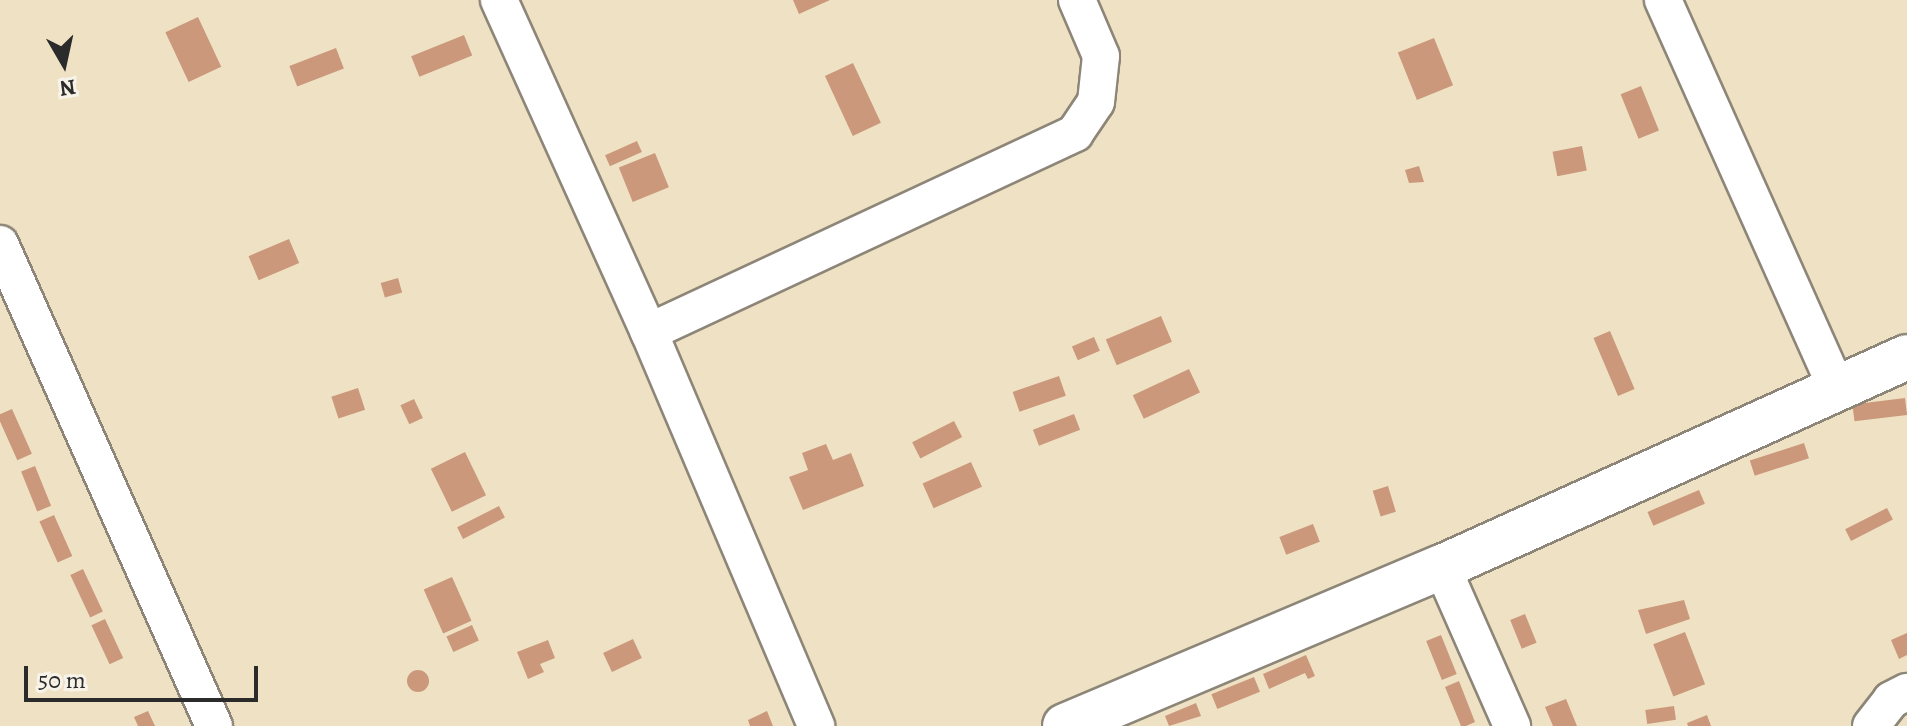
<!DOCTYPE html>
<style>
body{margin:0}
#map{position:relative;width:1907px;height:726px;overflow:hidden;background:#efe2c4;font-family:Alegreya,serif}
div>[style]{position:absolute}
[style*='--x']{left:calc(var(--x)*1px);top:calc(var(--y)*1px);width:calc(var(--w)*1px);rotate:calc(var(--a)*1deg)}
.building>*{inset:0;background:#cb987b;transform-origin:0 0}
.round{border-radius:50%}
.roads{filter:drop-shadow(2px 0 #8d8678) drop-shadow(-2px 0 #8d8678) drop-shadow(0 2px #8d8678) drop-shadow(0 -2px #8d8678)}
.minor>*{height:36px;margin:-18px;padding:0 18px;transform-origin:18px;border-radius:18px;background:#fff}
.tertiary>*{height:44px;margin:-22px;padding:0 22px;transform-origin:22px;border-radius:22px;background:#fff}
span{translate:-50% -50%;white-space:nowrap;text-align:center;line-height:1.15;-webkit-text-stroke:6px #f7f3e8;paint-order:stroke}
.north{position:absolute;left:24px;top:24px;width:80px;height:80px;-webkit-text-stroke:6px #f7f3e8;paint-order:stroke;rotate:171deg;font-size:22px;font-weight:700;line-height:32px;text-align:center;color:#2b2b2b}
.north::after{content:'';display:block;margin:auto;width:28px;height:36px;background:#2b2b2b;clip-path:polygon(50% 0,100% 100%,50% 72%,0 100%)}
.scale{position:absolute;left:24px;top:666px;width:234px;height:36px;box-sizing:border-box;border:4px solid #2b2b2b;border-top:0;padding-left:10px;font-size:24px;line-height:28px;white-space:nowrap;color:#2b2b2b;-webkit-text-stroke:6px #f7f3e8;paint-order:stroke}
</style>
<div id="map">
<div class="building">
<div style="clip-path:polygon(793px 0,830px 0,799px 14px)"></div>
<div style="left:198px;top:17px;width:55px;height:36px;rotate:65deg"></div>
<div style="left:464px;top:35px;width:22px;height:57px;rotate:68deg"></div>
<div style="left:1434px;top:38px;width:51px;height:39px;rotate:68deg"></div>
<div style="left:336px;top:48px;width:22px;height:50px;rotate:69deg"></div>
<div style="left:853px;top:63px;width:66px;height:31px;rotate:65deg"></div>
<div style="left:1641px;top:86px;width:48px;height:22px;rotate:68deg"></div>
<div style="left:637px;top:141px;width:12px;height:35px;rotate:66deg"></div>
<div style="left:1582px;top:146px;width:25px;height:30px;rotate:79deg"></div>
<div style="left:655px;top:153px;width:37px;height:39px;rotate:68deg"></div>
<div style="clip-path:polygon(1419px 166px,1424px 182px,1409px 183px,1405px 170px)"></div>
<div style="left:289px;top:239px;width:26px;height:44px;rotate:67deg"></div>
<div style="left:398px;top:278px;width:15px;height:18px;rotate:74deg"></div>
<div style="left:1161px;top:316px;width:28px;height:60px;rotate:67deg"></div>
<div style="left:1610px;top:331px;width:63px;height:18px;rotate:67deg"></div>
<div style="left:1094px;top:337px;width:15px;height:24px;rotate:67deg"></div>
<div style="left:1189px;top:369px;width:26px;height:62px;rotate:65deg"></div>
<div style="left:1059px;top:376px;width:21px;height:49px;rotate:71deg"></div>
<div style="left:358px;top:388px;width:23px;height:28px;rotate:72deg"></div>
<div style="left:1905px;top:398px;width:17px;height:53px;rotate:83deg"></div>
<div style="left:414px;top:399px;width:21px;height:15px;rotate:65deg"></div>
<div style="left:12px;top:409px;width:49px;height:16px;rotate:66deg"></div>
<div style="left:1074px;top:414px;width:17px;height:44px;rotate:69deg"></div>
<div style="left:954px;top:421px;width:18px;height:47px;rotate:63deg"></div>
<div style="left:1804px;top:443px;width:16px;height:57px;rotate:72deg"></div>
<div style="clip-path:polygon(826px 444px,833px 460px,851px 453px,864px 486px,803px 510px,789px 477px,808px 470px,802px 453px)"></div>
<div style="left:465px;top:452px;width:48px;height:38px;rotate:64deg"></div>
<div style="left:971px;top:462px;width:27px;height:53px;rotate:66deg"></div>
<div style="left:35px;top:466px;width:43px;height:15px;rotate:68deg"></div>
<div style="left:1388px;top:486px;width:27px;height:16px;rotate:73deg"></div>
<div style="left:1699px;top:490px;width:15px;height:56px;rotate:67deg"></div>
<div style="left:499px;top:506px;width:13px;height:47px;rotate:63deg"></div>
<div style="left:1887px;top:508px;width:13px;height:47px;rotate:63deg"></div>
<div style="left:54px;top:515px;width:45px;height:16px;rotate:66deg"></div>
<div style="left:1313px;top:524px;width:19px;height:36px;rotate:69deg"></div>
<div style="left:83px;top:569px;width:47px;height:14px;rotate:65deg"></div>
<div style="left:452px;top:577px;width:48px;height:31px;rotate:66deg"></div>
<div style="clip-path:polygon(1684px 600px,1690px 619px,1646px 634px,1638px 610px)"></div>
<div style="left:1525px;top:614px;width:31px;height:16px;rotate:68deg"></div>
<div style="left:105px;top:619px;width:43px;height:15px;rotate:65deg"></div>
<div style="left:472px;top:625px;width:17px;height:28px;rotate:66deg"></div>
<div style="left:1685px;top:632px;width:56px;height:34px;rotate:69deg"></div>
<div style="clip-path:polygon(1907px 633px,1907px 655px,1899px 659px,1891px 640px)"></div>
<div style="left:1441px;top:635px;width:42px;height:16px;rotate:68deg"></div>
<div style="left:633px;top:639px;width:21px;height:33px;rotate:65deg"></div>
<div style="clip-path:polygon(548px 640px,555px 658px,540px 664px,544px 672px,528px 679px,517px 652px)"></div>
<div style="clip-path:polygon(1306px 655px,1315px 676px,1308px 679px,1305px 673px,1269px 689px,1263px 674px)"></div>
<div class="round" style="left:407px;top:670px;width:22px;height:22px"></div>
<div style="left:1254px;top:677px;width:16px;height:46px;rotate:68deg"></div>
<div style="clip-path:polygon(1459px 681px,1475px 722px,1466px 726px,1461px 726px,1445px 687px)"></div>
<div style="clip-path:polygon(1566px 699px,1577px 726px,1553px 726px,1545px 707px)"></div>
<div style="clip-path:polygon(1196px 703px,1201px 716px,1169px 726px,1165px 716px)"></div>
<div style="left:1674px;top:706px;width:14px;height:29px;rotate:82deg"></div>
<div style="clip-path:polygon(148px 711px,155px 726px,138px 726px,134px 717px)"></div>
<div style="clip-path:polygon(767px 711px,773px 726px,750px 726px,748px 720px)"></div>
<div style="clip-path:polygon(1707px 715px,1711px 726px,1688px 726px,1687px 723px)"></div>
</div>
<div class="roads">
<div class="minor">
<div style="--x:499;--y:0;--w:364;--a:65.7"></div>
<div style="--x:649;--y:332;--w:428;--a:67"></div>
<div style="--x:1663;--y:0;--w:426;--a:65.9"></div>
<div style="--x:0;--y:244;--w:527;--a:66.06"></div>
<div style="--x:649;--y:332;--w:470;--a:-25"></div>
<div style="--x:1075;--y:133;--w:37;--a:-56"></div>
<div style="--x:1096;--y:102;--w:46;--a:-83.8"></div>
<div style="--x:1101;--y:56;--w:61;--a:-113.2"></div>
<div style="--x:1442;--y:567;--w:174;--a:66.2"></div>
<div style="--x:1871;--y:726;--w:33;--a:-52"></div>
<div style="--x:1891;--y:700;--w:18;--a:-27"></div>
</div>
<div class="tertiary">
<div style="--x:1065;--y:726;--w:409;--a:-22.9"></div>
<div style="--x:1442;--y:567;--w:510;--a:-24.3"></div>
</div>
</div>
<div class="north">N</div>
<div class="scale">50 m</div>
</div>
